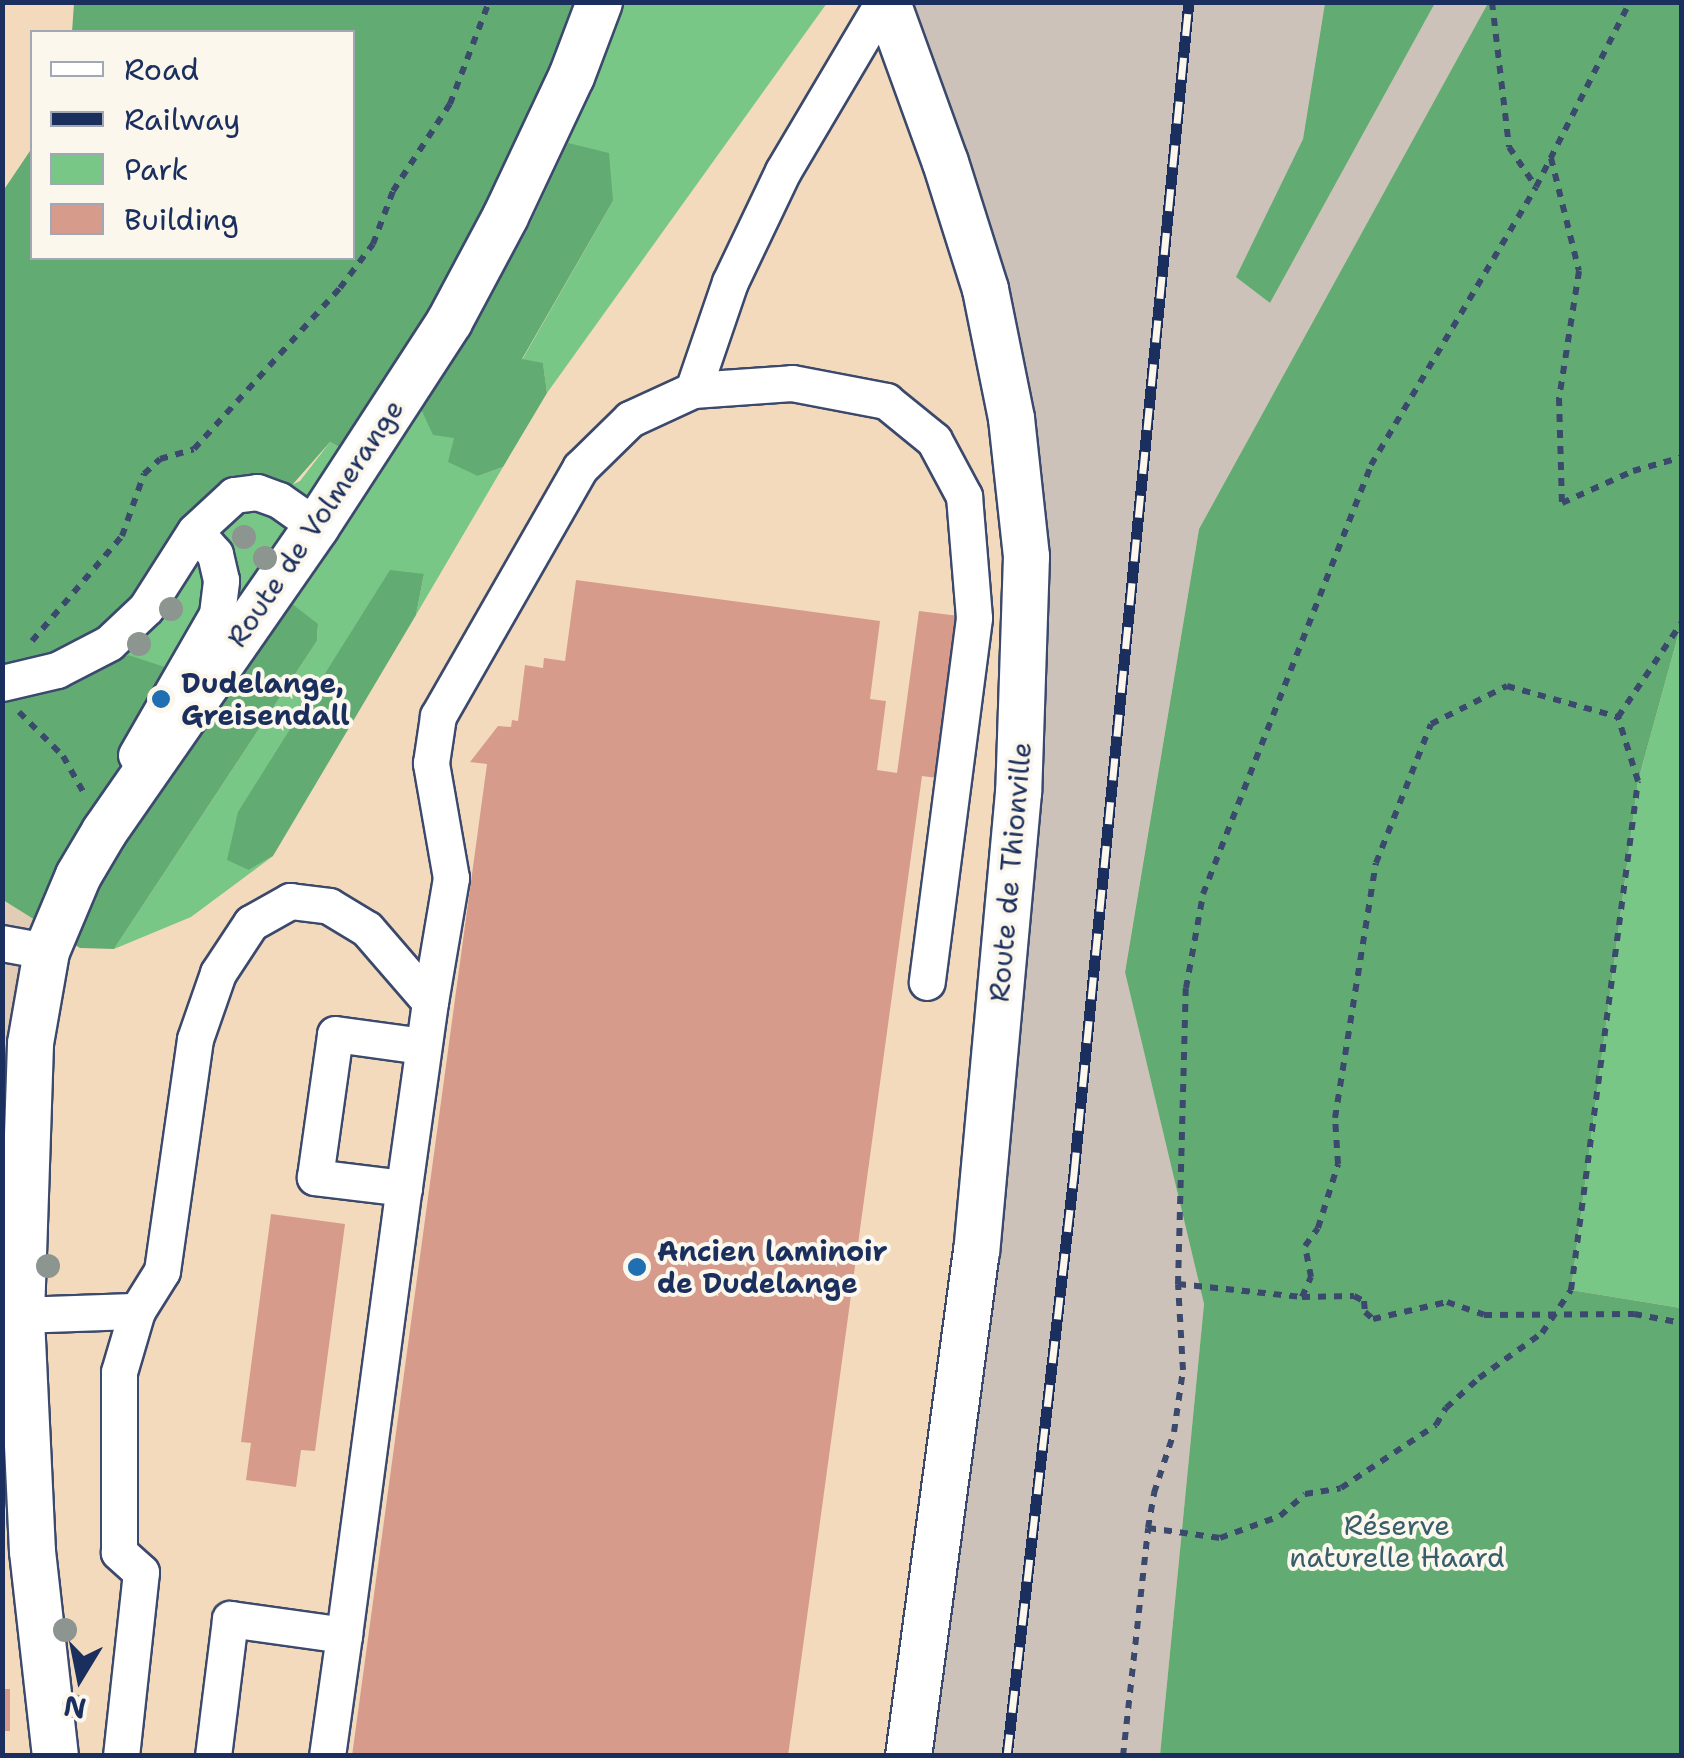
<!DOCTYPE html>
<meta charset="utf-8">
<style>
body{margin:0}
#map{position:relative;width:1684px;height:1758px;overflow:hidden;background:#f3dabd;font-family:"Shantell Sans",sans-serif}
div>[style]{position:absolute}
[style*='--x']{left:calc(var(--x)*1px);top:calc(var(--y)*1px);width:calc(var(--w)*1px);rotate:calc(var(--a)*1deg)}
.built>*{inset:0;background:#e2ccb5}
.industrial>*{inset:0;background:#cdc2b9}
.green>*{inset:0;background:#79c786}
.forest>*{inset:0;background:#62ac73}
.building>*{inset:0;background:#d79b8c;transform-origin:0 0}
.path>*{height:6px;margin-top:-3px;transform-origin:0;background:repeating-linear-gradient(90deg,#3b496c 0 8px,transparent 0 16px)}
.roads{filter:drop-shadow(2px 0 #3b496c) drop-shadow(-2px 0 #3b496c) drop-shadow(0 2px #3b496c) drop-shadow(0 -2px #3b496c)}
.minor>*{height:35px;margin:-17.5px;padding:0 17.5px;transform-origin:17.5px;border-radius:17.5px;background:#fff}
.major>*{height:45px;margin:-22.5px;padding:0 22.5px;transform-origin:22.5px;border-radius:22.5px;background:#fff}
.rail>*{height:11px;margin-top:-5.5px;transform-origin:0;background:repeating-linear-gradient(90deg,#fbf7ec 0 22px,#1b2f5e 0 44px);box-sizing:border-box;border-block:2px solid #1b2f5e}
.trees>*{width:24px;height:24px;margin:-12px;border-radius:50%;background:#8c958f}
.dots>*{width:28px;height:28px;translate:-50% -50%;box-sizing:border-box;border:5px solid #fbf7ec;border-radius:50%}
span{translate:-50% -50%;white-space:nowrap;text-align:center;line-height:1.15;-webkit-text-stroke:8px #fbf7ec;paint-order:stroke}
.street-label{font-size:28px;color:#1b2f5e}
.poi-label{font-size:28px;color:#1b2f5e;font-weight:700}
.left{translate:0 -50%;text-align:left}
.park-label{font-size:28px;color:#375d6a}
.frame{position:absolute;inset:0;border:5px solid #1b2f5e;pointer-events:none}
.legend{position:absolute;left:30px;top:30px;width:325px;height:230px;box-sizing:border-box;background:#fbf7ec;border:2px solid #a1a7b3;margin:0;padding:12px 18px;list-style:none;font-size:30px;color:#1b2f5e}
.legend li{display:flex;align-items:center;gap:20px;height:50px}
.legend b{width:50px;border:2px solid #a1a7b3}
.north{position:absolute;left:30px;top:1628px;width:100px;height:100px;-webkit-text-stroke:8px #fbf7ec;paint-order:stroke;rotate:190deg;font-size:28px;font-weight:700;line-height:40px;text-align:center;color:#1b2f5e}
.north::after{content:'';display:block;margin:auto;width:35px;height:45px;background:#1b2f5e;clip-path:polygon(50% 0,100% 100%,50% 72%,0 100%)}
</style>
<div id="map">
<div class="built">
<div style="clip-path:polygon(2px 900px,52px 930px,3px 1264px)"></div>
</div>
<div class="industrial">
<div style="clip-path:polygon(912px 3px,1325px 3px,1303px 139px,1237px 277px,1270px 303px,1435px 3px,1488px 3px,1199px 529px,1125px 971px,1204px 1304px,1160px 1755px,927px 1755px,1043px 685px,964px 155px)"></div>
</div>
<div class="green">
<div style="clip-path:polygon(599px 3px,827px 3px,547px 393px,543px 364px,522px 360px,613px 201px,568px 144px,526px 232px,454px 437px,478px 476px,503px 467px,416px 615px,424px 574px,249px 870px,273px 856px,191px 917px,114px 949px,317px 641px,318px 625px,113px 818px,128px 655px,98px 669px,57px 670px,195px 531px,300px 481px,330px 442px,359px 459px)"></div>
<div style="clip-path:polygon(1681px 625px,1681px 1308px,1571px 1290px,1638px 781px)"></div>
</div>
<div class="forest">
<div style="clip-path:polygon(74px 3px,599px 3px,360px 459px,330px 442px,279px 500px,257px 492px,146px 608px,61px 670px,98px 669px,128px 655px,168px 668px,119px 756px,114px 815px,258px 609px,291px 603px,318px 624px,317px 641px,114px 949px,80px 948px,3px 900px,3px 191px,32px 148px,32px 258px,352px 258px,352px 32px,72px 32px)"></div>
<div style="clip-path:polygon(1325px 3px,1435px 3px,1270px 303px,1236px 277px,1303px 139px)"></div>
<div style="clip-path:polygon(1488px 3px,1681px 3px,1681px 625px,1638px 781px,1571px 1290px,1681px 1308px,1681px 1755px,1160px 1755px,1204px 1304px,1125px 972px,1199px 529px)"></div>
<div style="clip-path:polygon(568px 143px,609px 153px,613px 201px,522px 359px,543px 363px,547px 393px,503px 467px,478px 476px,448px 462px,454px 438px,433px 435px,421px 409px,526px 232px)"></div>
<div style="clip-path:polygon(390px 570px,424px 574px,416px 615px,273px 856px,249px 870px,227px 860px,238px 812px)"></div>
</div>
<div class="building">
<div style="clip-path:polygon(576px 580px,880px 621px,870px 699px,886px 701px,877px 770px,897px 773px,919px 611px,959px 616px,937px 778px,922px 776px,788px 1756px,352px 1756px,487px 764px,470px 762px,498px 726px,511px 727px,512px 720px,518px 721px,525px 665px,543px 668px,544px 658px,565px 661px)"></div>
<div style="clip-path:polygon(271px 1214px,345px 1224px,315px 1451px,301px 1450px,296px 1487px,246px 1480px,251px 1443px,241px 1442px)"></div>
<div style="left:2px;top:1689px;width:8px;height:42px"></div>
</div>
<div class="path">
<div style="--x:1492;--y:2;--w:146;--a:83.3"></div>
<div style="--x:1509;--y:147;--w:48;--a:56"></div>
<div style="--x:1551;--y:158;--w:116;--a:76.1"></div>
<div style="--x:1579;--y:271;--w:129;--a:98.9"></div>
<div style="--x:1559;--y:398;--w:105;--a:88.4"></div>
<div style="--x:1562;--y:503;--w:78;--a:-24.3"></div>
<div style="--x:1633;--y:471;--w:51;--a:-15.9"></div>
<div style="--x:32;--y:641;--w:138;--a:-49.4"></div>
<div style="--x:122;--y:536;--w:66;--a:-70.5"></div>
<div style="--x:144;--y:474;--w:22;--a:-43"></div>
<div style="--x:160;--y:459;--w:35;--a:-16"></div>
<div style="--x:194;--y:449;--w:217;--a:-47.8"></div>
<div style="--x:340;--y:288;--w:55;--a:-53.1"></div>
<div style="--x:373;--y:244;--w:57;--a:-69.3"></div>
<div style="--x:393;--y:191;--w:104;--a:-56.8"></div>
<div style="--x:450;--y:104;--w:109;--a:-69.1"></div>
<div style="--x:19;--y:712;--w:62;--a:45"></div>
<div style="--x:63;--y:756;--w:45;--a:60.6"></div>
<div style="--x:1178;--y:1284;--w:125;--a:6"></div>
<div style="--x:1302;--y:1297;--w:52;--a:-1.1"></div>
<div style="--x:1354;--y:1296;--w:11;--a:27"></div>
<div style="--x:1364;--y:1301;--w:11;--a:85"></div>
<div style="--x:1365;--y:1312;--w:11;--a:41"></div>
<div style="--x:1373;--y:1319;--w:76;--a:-12.9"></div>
<div style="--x:1447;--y:1302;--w:39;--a:19"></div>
<div style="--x:1484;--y:1315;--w:150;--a:-0.4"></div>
<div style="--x:1634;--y:1314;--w:49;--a:10.6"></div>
<div style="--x:1302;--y:1297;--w:22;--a:-66"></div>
<div style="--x:1311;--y:1277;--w:32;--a:-101"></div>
<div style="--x:1305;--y:1246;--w:22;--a:-54"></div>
<div style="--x:1318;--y:1228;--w:67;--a:-72.6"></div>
<div style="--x:1338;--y:1164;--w:46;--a:-93.7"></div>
<div style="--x:1335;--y:1118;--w:258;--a:-80.9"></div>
<div style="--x:1376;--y:863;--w:149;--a:-68.4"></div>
<div style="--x:1431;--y:724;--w:85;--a:-26.6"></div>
<div style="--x:1507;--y:686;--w:115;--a:15.6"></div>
<div style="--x:1148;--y:1528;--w:73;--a:7.9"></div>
<div style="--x:1220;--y:1538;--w:64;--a:-20.1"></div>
<div style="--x:1280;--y:1516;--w:33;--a:-41"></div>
<div style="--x:1305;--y:1494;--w:36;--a:-9"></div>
<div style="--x:1341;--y:1488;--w:114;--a:-33.6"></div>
<div style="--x:1436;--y:1425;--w:20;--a:-60"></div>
<div style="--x:1446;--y:1408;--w:45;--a:-42.3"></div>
<div style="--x:1479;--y:1378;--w:77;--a:-35.5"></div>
<div style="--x:1542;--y:1333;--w:52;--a:-56"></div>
<div style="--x:1571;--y:1290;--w:513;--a:-82.5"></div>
<div style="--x:1638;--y:781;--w:67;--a:-107.4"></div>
<div style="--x:1618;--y:717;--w:115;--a:-56"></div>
<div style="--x:1123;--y:1756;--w:229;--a:-83.7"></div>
<div style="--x:1148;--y:1528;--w:36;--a:-80"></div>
<div style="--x:1154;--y:1493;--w:64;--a:-71.8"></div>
<div style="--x:1174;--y:1432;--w:63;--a:-81.7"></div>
<div style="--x:1183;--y:1370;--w:86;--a:-93.3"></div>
<div style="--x:1178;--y:1284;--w:296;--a:-88.5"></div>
<div style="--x:1186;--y:988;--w:96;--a:-79.7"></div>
<div style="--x:1203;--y:894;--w:461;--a:-68.6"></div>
<div style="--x:1371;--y:465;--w:323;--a:-59.3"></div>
<div style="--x:1536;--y:187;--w:208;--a:-63.1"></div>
</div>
<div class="roads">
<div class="minor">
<div style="--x:693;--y:390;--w:114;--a:-71.1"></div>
<div style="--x:730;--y:282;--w:123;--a:-64.5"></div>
<div style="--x:783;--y:171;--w:196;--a:-59.4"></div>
<div style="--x:2;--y:683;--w:57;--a:-13.3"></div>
<div style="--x:57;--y:670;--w:59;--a:-27.4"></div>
<div style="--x:109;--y:643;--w:51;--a:-43.4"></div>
<div style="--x:146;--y:608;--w:91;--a:-57.5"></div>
<div style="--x:195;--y:531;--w:53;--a:-42.7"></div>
<div style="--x:234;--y:495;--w:23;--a:-7"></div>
<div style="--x:257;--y:492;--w:23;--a:20"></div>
<div style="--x:279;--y:500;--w:45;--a:35.1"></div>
<div style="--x:136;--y:755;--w:163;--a:-60.1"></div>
<div style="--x:217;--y:614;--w:34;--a:-83"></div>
<div style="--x:221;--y:580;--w:27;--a:-103"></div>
<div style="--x:215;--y:554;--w:30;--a:-131"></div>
<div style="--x:2;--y:943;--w:45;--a:10.3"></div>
<div style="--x:430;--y:1002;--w:126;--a:-80.4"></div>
<div style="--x:451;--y:878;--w:117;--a:-99.9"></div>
<div style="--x:431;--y:763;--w:48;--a:-81.5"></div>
<div style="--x:438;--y:716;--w:286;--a:-60.2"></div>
<div style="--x:580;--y:468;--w:70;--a:-44.4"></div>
<div style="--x:630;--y:419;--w:69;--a:-24.7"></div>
<div style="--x:693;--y:390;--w:99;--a:-4"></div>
<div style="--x:792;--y:383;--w:96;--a:10.8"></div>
<div style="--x:886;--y:401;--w:62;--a:39.1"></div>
<div style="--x:934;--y:440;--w:64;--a:61.8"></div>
<div style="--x:964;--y:496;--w:122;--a:85.3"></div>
<div style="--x:974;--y:618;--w:367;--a:97.4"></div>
<div style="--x:21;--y:1315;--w:116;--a:-2"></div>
<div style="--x:121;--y:1756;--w:185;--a:-83.8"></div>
<div style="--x:141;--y:1572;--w:30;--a:-138"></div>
<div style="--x:119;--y:1552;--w:180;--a:-90"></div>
<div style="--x:119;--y:1372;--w:64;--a:-73.6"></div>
<div style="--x:137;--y:1311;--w:47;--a:-58"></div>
<div style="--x:162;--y:1271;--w:234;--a:-81.9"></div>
<div style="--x:195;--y:1039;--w:70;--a:-70.8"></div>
<div style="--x:218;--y:973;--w:60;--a:-56.6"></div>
<div style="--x:251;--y:923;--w:45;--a:-29.4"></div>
<div style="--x:290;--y:901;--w:39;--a:7"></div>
<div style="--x:329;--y:906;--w:44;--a:31.2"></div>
<div style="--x:367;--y:929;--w:96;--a:49.2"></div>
<div style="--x:430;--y:1002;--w:188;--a:98"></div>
<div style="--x:404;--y:1188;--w:90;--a:-173"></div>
<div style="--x:315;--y:1177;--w:144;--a:-82"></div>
<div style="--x:335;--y:1034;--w:89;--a:7.8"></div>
<div style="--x:213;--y:1756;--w:138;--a:-82.9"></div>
<div style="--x:230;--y:1619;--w:115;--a:8"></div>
<div style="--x:344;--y:1635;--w:451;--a:-82.4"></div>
<div style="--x:327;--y:1756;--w:122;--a:-82"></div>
</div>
<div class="major">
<div style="--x:887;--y:2;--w:170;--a:70.1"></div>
<div style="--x:945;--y:162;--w:133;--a:72.5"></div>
<div style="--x:985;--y:289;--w:132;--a:78.6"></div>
<div style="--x:1011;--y:418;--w:139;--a:83.8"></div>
<div style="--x:1026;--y:556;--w:236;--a:91.9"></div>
<div style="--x:1018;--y:792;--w:460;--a:95.2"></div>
<div style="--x:976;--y:1250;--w:511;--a:97.65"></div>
<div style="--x:55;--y:1756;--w:206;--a:-96.4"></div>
<div style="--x:32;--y:1551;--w:236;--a:-92.7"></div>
<div style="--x:21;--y:1315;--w:272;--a:-88.1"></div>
<div style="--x:30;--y:1043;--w:93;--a:-80.1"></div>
<div style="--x:46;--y:951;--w:82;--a:-67.2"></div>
<div style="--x:78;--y:875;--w:51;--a:-59.4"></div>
<div style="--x:104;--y:831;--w:371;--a:-55.2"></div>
<div style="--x:316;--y:526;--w:244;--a:-57"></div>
<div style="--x:449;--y:321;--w:119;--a:-61.9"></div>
<div style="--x:505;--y:216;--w:155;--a:-64.8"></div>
<div style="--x:571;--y:76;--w:79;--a:-69.3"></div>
</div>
</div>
<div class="rail">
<div style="--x:1007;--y:1756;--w:586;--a:-83.43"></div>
<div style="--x:1074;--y:1174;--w:1178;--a:-84.4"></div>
</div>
<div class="trees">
<div style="left:244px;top:537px"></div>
<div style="left:265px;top:558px"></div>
<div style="left:171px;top:609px"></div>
<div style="left:139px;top:644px"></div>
<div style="left:48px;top:1266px"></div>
<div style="left:65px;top:1630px"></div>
<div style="left:74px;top:1706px"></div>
</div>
<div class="dots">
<div style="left:161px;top:699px;background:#1f6fb2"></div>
<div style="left:637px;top:1267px;background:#1f6fb2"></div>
</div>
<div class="street-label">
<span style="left:315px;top:523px;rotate:-56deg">Route de Volmerange</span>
<span style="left:1010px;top:872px;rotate:-85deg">Route de Thionville</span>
</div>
<div class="poi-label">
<span class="left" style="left:181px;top:699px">Dudelange,<br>Greisendall</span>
<span class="left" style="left:657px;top:1267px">Ancien laminoir<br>de Dudelange</span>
</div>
<div class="park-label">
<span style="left:1397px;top:1541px">Réserve<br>naturelle Haard</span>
</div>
<div class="frame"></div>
<ul class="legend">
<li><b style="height:12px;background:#fff"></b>Road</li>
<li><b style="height:12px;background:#1b2f5e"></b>Railway</li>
<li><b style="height:28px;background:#79c786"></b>Park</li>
<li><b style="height:28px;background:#d79b8c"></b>Building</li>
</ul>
<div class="north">N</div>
</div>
